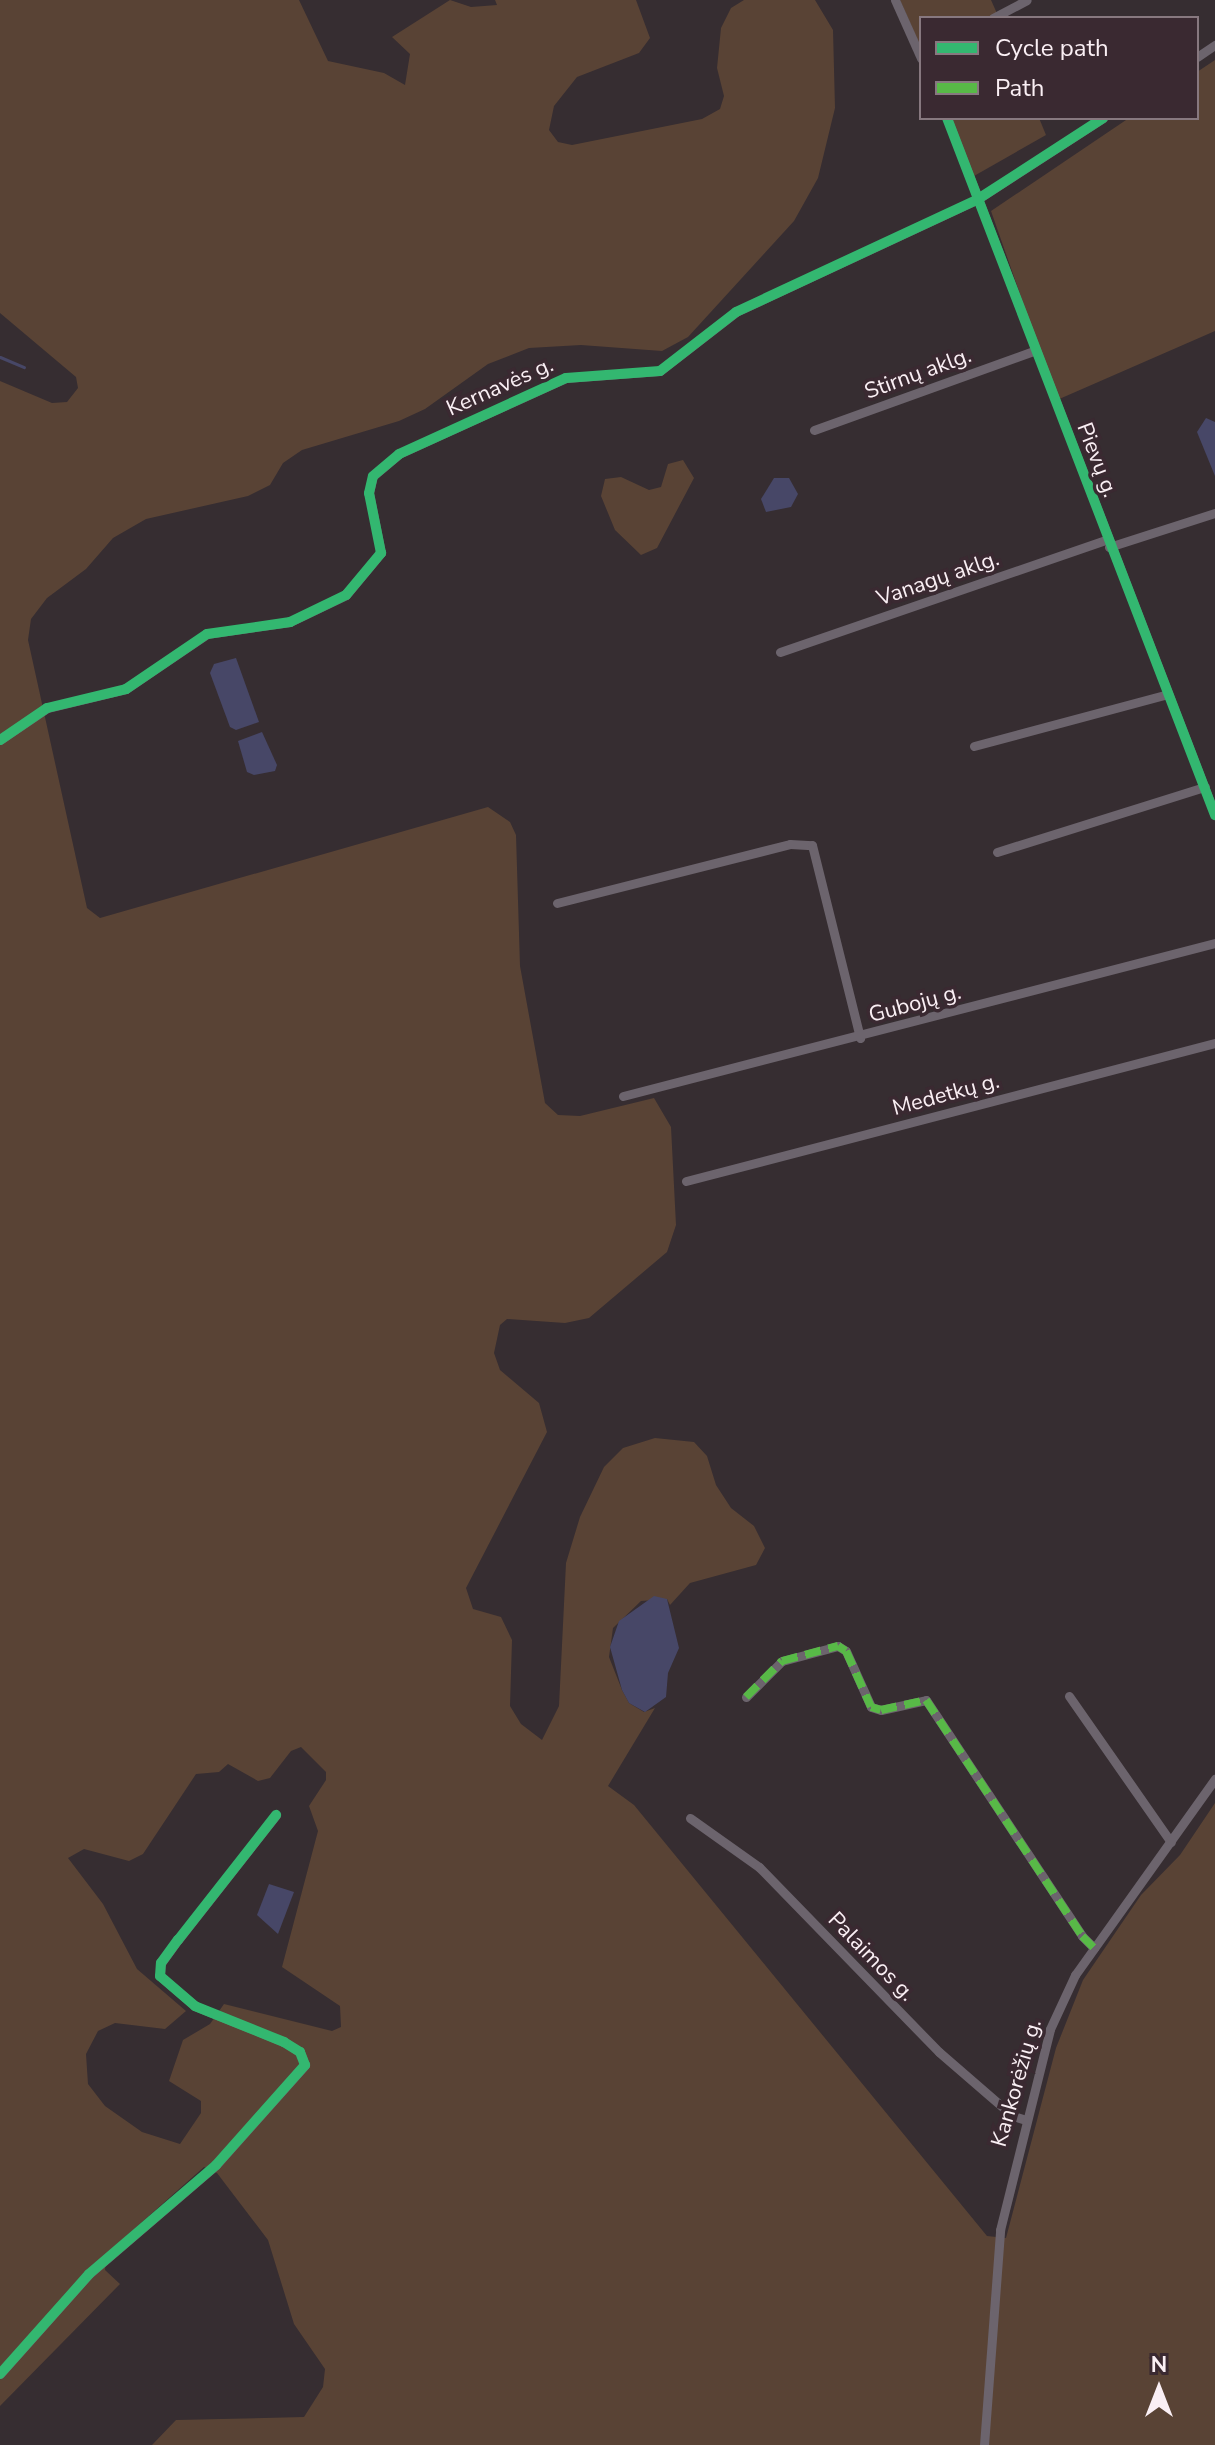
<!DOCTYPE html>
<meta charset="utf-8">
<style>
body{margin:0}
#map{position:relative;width:1215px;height:2445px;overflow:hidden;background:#362d31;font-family:"Nunito Sans",sans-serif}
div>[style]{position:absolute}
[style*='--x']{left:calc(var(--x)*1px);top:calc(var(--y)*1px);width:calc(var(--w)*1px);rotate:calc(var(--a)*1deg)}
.green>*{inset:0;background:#594335}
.water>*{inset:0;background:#474767}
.stream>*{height:3px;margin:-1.5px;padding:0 1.5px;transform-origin:1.5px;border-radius:1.5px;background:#474767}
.minor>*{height:9px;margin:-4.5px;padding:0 4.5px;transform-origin:4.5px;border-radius:4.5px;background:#6c646d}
.quiet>*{height:8px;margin-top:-4px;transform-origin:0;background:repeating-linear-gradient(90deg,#58b947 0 16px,transparent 0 24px)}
.cycleway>*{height:10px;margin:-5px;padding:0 5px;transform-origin:5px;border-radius:5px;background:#33b770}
span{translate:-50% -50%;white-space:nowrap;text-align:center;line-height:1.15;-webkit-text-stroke:7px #3a2931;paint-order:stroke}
.street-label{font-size:22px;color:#faeff4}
.legend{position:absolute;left:919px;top:16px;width:280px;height:104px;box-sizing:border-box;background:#3a2931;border:2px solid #87787f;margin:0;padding:10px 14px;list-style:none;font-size:24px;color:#faeff4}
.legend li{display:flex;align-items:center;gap:16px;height:40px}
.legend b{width:40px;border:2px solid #87787f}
.north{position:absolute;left:1119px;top:2349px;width:80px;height:80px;-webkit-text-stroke:6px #3a2931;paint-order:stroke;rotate:0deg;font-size:22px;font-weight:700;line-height:32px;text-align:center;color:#faeff4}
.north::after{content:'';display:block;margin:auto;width:28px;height:36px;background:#faeff4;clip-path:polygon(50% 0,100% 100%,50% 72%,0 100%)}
</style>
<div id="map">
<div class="green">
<div style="clip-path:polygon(evenodd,0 0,299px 0,328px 61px,384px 73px,405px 85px,410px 54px,392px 37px,450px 0,471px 7px,497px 5px,495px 0,636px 0,650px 38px,639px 53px,577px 77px,554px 106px,549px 130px,558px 142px,572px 145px,702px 119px,720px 109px,724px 96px,717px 68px,721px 28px,731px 8px,744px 0,815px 0,833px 30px,835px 108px,818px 178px,794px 221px,688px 337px,662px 351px,581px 345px,529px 348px,488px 364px,425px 409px,399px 421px,302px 450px,283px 463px,270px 485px,248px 496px,146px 519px,113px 538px,86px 569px,47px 598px,31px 619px,28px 640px,87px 908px,100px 918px,488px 807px,510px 822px,516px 835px,520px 966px,545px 1103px,558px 1115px,580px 1116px,654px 1098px,671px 1127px,676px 1225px,667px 1252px,589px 1318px,565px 1323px,507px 1319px,500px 1325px,494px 1353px,500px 1370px,539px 1403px,547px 1432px,466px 1588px,473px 1609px,501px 1617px,512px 1640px,510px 1706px,521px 1724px,542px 1740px,559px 1706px,566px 1563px,580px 1517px,604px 1467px,623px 1448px,655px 1438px,694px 1442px,707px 1456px,716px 1485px,731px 1508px,754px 1526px,765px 1548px,756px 1565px,690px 1583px,670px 1605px,667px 1599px,641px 1601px,613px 1628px,609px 1657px,622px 1690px,629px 1703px,644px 1712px,655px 1708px,608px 1786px,634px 1805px,987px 2236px,1006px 2238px,1056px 2048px,1083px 1980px,1141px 1895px,1180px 1855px,1215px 1803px,1215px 2445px,152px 2445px,176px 2420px,304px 2417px,323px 2387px,325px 2369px,294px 2324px,268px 2240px,217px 2173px,204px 2167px,107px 2253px,105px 2270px,120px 2284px,0 2406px,0 381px,52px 403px,67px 402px,78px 388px,76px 377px,0 313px,0 0,301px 1747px,326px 1772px,326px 1780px,309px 1806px,318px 1831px,282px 1967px,340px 2006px,341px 2027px,332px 2031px,224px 2004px,210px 2024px,183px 2040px,169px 2081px,201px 2101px,201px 2113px,180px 2144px,142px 2132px,105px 2106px,88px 2084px,86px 2054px,98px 2031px,115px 2023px,165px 2029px,186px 2011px,137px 1969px,103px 1904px,68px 1858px,84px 1849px,129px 1861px,143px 1854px,196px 1774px,219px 1772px,228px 1764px,258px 1781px,270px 1778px,291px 1751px,301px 1747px)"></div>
<div style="clip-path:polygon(900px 0,991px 0,999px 18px,921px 18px,921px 48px)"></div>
<div style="clip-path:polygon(1215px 60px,1215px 331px,1057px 400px,991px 211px,1129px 118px,1197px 118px,1197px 72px)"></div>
<div style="clip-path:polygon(952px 118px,1039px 118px,1046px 135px,974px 176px)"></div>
<div style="clip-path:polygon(683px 460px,694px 478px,657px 548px,641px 555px,615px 530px,601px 496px,605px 479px,621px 477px,649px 490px,661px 487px,668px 464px)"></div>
</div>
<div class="water">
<div style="clip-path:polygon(1206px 418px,1215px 422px,1215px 476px,1197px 432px)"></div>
<div style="clip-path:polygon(774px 478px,789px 478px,798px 494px,791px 507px,766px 512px,761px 499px)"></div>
<div style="clip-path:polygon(236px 658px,259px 722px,236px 730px,230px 727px,210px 673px,214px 664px)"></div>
<div style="clip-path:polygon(262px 732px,277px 765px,275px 771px,254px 775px,247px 772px,238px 741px)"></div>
<div style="clip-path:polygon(654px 1596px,667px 1599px,679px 1648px,668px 1673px,666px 1697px,645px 1712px,629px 1703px,622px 1690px,610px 1647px,619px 1621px)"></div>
<div style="clip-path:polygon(269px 1884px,294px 1892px,278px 1934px,257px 1915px)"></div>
</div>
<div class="stream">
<div style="--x:0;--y:357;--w:26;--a:23"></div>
</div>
<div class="minor">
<div style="--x:895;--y:0;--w:64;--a:65.9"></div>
<div style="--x:993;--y:18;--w:38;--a:-28"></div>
<div style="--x:1197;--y:57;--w:22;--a:-34"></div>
<div style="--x:947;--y:118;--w:747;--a:68.97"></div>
<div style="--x:814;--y:430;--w:234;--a:-19.8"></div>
<div style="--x:1109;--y:547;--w:111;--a:-17.8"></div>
<div style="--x:780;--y:652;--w:345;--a:-19"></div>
<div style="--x:0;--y:740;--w:57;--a:-34.2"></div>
<div style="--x:47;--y:708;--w:81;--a:-13.5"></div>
<div style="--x:126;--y:689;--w:98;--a:-34.2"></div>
<div style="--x:207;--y:634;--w:84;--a:-8.2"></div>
<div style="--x:290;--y:622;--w:62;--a:-25.7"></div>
<div style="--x:346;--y:595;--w:55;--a:-50.2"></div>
<div style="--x:381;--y:553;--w:61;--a:-101.3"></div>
<div style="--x:369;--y:493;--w:17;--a:-77"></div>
<div style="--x:373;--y:476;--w:34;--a:-40"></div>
<div style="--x:399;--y:454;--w:183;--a:-24.5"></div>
<div style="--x:566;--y:378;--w:94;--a:-4.3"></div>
<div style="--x:660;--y:371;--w:96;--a:-37.8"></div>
<div style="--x:736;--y:312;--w:267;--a:-25"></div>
<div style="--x:978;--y:199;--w:149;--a:-32.9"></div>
<div style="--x:974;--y:746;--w:201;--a:-15"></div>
<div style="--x:997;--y:852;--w:218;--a:-17.4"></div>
<div style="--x:557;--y:903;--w:240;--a:-14.2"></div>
<div style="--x:790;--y:844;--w:22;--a:3"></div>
<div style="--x:812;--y:845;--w:199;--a:76"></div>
<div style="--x:623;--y:1096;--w:611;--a:-14.49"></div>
<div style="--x:686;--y:1181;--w:547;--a:-14.62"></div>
<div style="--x:1069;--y:1696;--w:178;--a:55.1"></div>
<div style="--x:746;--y:1697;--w:51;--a:-45"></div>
<div style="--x:782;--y:1661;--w:58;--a:-15"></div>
<div style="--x:838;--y:1646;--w:9;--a:32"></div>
<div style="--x:846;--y:1651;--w:61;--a:65.9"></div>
<div style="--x:871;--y:1707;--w:10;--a:17"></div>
<div style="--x:881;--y:1710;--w:46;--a:-12.5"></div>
<div style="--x:926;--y:1700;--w:283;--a:56.5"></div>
<div style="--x:1082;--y:1936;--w:17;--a:45"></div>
<div style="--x:690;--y:1818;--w:85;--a:35.4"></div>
<div style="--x:759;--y:1867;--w:258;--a:45.8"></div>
<div style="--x:939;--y:2052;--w:98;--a:40.9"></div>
<div style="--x:1013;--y:2116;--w:14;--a:17"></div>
<div style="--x:0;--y:2374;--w:134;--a:-48.3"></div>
<div style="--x:89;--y:2274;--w:167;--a:-40.6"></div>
<div style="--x:216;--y:2165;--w:134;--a:-48.3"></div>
<div style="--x:305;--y:2065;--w:14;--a:-111"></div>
<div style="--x:300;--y:2052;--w:19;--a:-148"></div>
<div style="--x:284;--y:2042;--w:96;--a:-158"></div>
<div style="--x:195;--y:2006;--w:46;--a:-139.4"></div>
<div style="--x:160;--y:1976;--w:13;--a:-86"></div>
<div style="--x:161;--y:1963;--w:29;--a:-54"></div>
<div style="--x:178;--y:1940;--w:159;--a:-51.9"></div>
<div style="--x:984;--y:2445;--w:216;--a:-85.7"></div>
<div style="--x:1000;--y:2230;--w:207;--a:-76"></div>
<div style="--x:1050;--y:2029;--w:60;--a:-65.2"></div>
<div style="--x:1075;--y:1975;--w:241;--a:-54.5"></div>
</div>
<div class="quiet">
<div style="--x:746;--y:1697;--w:51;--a:-45"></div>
<div style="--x:782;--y:1661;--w:58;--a:-15"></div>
<div style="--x:838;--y:1646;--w:9;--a:32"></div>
<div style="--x:846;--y:1651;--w:61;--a:65.9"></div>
<div style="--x:871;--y:1707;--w:10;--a:17"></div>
<div style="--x:881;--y:1710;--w:46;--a:-12.5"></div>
<div style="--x:926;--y:1700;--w:283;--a:56.5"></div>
<div style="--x:1082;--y:1936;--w:17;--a:45"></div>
</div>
<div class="cycleway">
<div style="--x:947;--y:118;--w:747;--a:68.97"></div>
<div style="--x:0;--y:740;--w:57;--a:-34.2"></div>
<div style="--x:47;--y:708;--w:81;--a:-13.5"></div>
<div style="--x:126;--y:689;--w:98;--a:-34.2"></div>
<div style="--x:207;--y:634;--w:84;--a:-8.2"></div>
<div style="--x:290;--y:622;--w:62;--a:-25.7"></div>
<div style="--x:346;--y:595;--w:55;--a:-50.2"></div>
<div style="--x:381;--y:553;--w:61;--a:-101.3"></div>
<div style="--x:369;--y:493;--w:17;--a:-77"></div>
<div style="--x:373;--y:476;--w:34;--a:-40"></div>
<div style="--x:399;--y:454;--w:183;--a:-24.5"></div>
<div style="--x:566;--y:378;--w:94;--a:-4.3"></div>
<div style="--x:660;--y:371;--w:96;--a:-37.8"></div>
<div style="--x:736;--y:312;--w:267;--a:-25"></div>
<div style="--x:978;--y:199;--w:149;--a:-32.9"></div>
<div style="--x:0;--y:2374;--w:134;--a:-48.3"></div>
<div style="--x:89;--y:2274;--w:167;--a:-40.6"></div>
<div style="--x:216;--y:2165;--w:134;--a:-48.3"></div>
<div style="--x:305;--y:2065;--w:14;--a:-111"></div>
<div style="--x:300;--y:2052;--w:19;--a:-148"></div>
<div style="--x:284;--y:2042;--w:96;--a:-158"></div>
<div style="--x:195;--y:2006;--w:46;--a:-139.4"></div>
<div style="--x:160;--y:1976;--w:13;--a:-86"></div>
<div style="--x:161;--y:1963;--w:29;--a:-54"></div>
<div style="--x:178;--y:1940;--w:159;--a:-51.9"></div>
</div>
<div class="street-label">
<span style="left:918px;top:374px;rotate:-20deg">Stirnų aklg.</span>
<span style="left:500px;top:387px;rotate:-24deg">Kernavės g.</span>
<span style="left:1097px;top:460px;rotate:69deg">Pievų g.</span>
<span style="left:938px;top:579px;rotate:-19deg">Vanagų aklg.</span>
<span style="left:915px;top:1004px;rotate:-15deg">Gubojų g.</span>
<span style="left:946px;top:1095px;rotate:-15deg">Medetkų g.</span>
<span style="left:871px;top:1957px;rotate:46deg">Palaimos g.</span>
<span style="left:1017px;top:2083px;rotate:-74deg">Kankorėžių g.</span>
</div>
<ul class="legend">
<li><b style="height:10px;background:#33b770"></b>Cycle path</li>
<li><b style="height:10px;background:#58b947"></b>Path</li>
</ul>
<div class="north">N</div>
</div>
